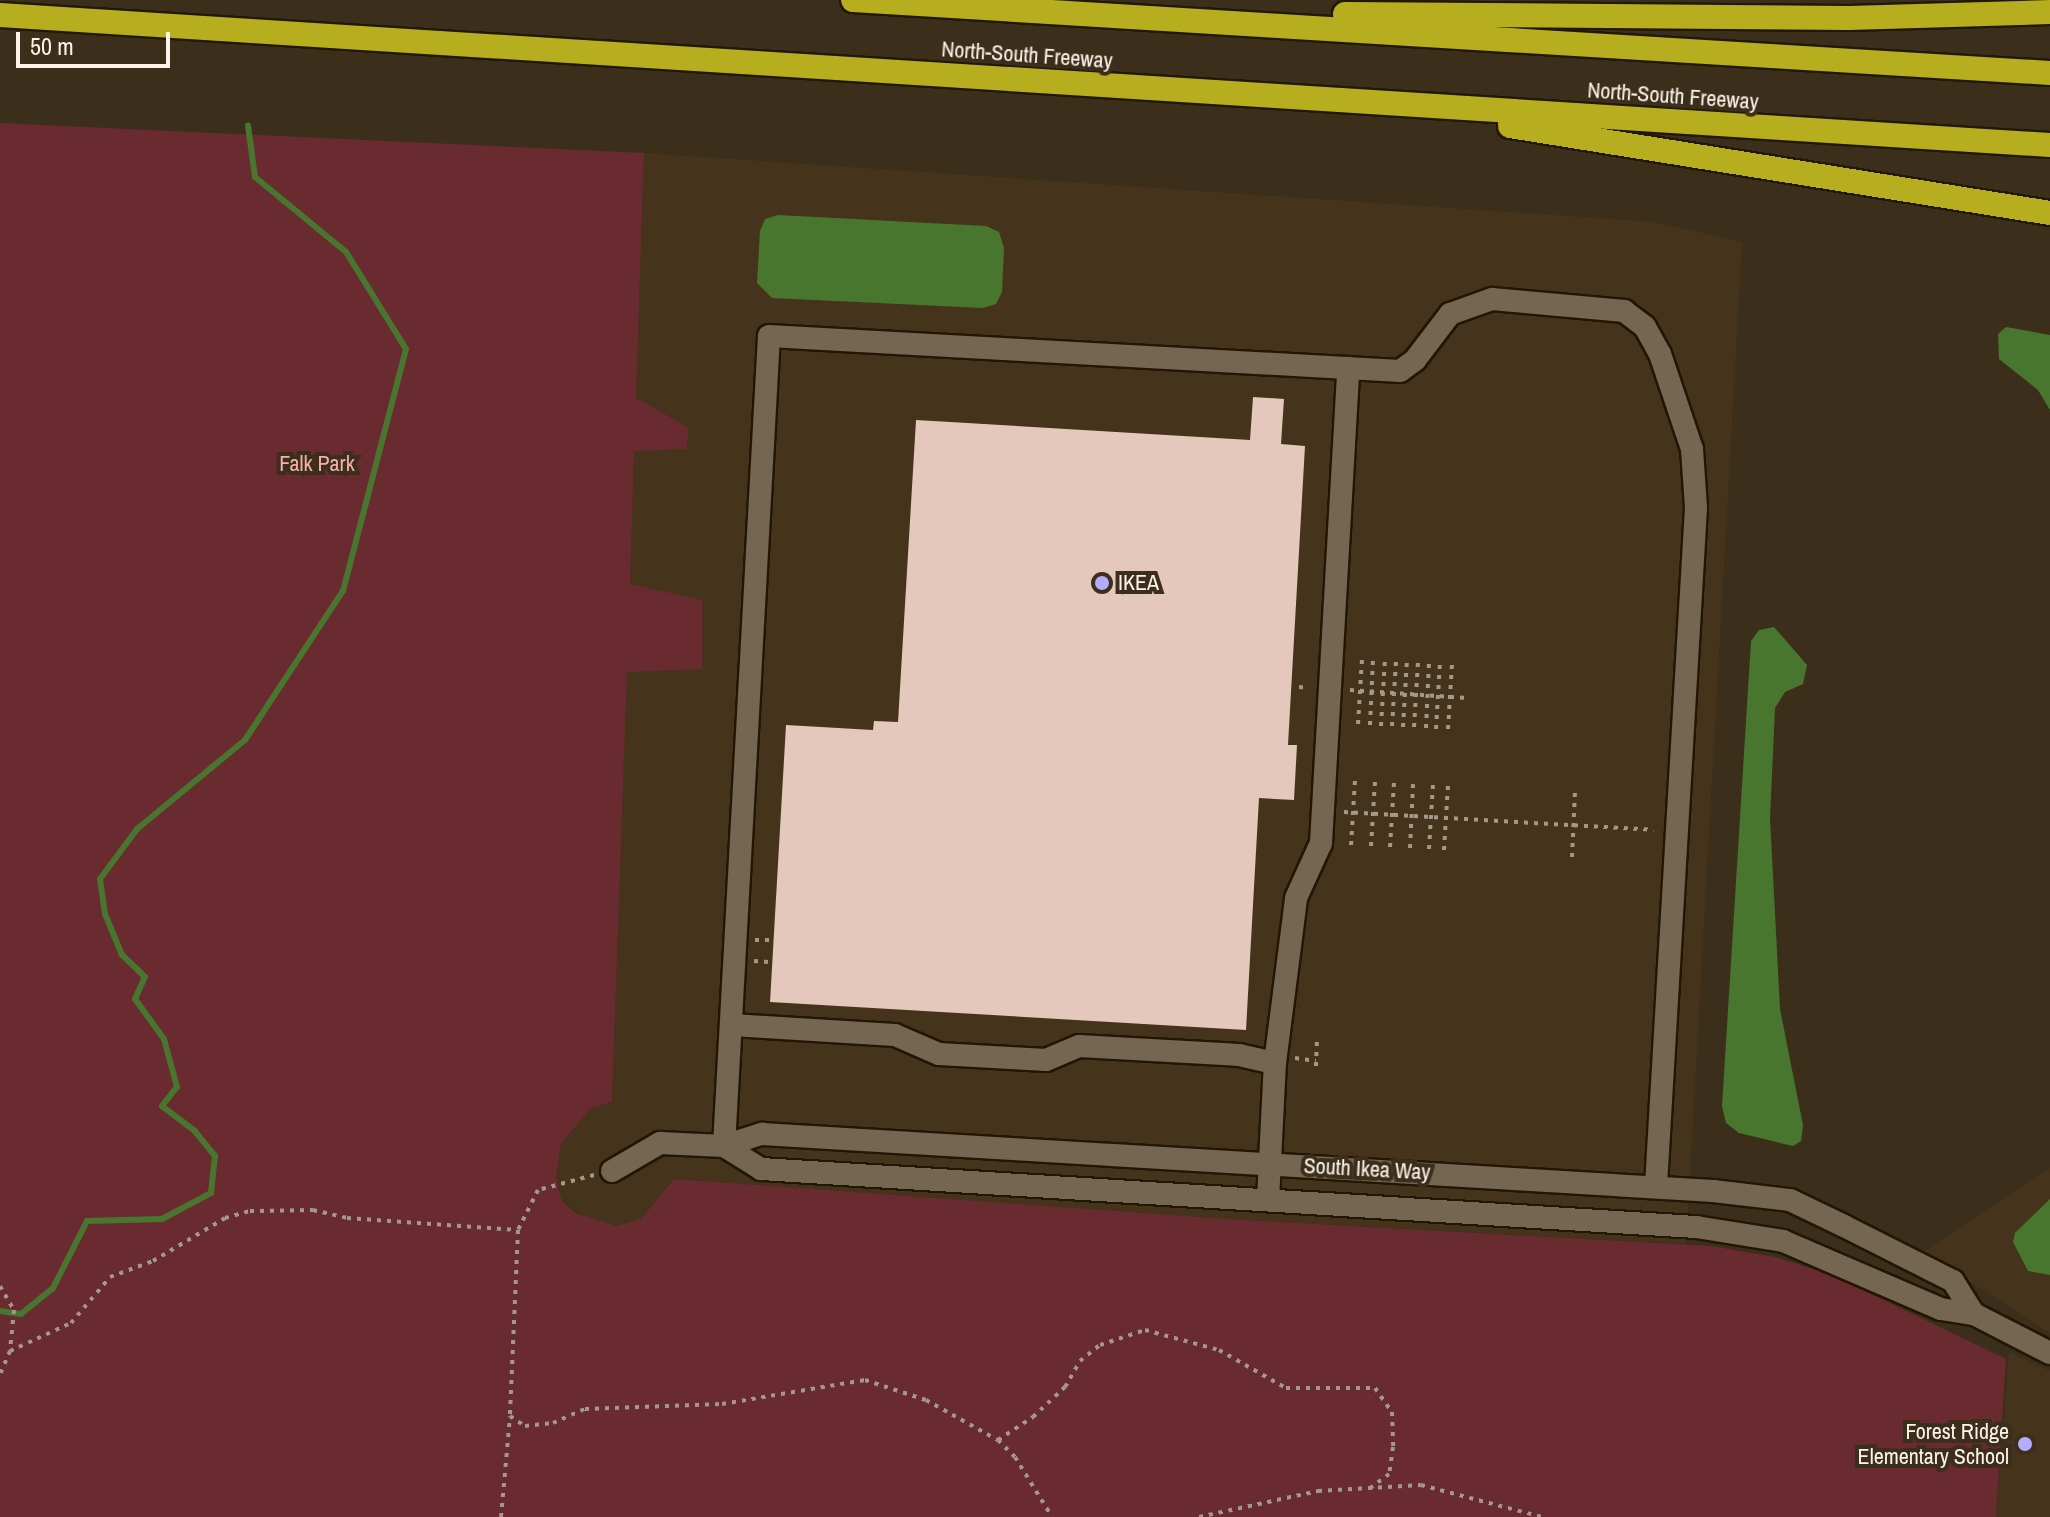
<!DOCTYPE html>
<style>
body{margin:0}
#map{position:relative;width:2050px;height:1517px;overflow:hidden;background:#3b2f1c;font-family:"Archivo Narrow",sans-serif}
div>[style]{position:absolute}
[style*='--x']{left:calc(var(--x)*1px);top:calc(var(--y)*1px);width:calc(var(--w)*1px);rotate:calc(var(--a)*1deg)}
.built>*{inset:0;background:#45341b}
.green>*{inset:0;background:#692a30}
.water>*{inset:0;background:#49762e}
.stream>*{height:6px;margin:-3px;padding:0 3px;transform-origin:3px;border-radius:3px;background:#49762e}
.building>*{inset:0;background:#e3c8bb}
.path>*{height:4px;margin-top:-2px;transform-origin:0;background:repeating-linear-gradient(90deg,#a3998a 0 4px,transparent 0 10px)}
.roads{filter:drop-shadow(2px 0 #221605) drop-shadow(-2px 0 #221605) drop-shadow(0 2px #221605) drop-shadow(0 -2px #221605)}
.minor>*{height:22px;margin:-11px;padding:0 11px;transform-origin:11px;border-radius:11px;background:#756652}
.highway>*{height:24px;margin:-12px;padding:0 12px;transform-origin:12px;border-radius:12px;background:#b6ad1f}
.dots>*{width:22px;height:22px;translate:-50% -50%;box-sizing:border-box;border:4px solid #3b2f1c;border-radius:50%}
span{translate:-50% -50%;white-space:nowrap;text-align:center;line-height:1.15;-webkit-text-stroke:8px #3b2f1c;paint-order:stroke}
.street-label{font-size:22px;color:#fcf4e8}
.park-label{font-size:22px;color:#f6adb0}
.poi-label{font-size:22px;color:#fcf4e8}
.left{translate:0 -50%;text-align:left}
.right{translate:-100% -50%;text-align:right}
.scale{position:absolute;left:16px;top:32px;width:154px;height:36px;box-sizing:border-box;border:4px solid #fcf4e8;border-top:0;padding-left:10px;font-size:24px;line-height:28px;white-space:nowrap;color:#fcf4e8;-webkit-text-stroke:6px #3b2f1c;paint-order:stroke}
</style>
<div id="map">
<div class="built">
<div style="clip-path:polygon(644px 153px,1654px 222px,1742px 242px,1686px 1244px,1227px 1219px,674px 1179px,641px 1219px,616px 1226px,594px 1222px,562px 1201px,556px 1177px,561px 1144px,591px 1108px,612px 1102px)"></div>
<div style="clip-path:polygon(2050px 1168px,2050px 1333px,1923px 1252px)"></div>
<div style="clip-path:polygon(2009px 1352px,2050px 1371px,2050px 1517px,1996px 1517px)"></div>
</div>
<div class="green">
<div style="clip-path:polygon(0 123px,644px 153px,636px 398px,689px 428px,686px 449px,634px 451px,630px 584px,702px 600px,702px 669px,627px 672px,612px 1102px,591px 1108px,561px 1144px,556px 1177px,562px 1201px,576px 1213px,616px 1226px,641px 1219px,674px 1179px,1227px 1219px,1711px 1246px,1775px 1257px,1832px 1275px,2006px 1359px,1996px 1517px,0 1517px)"></div>
</div>
<div class="water">
<div style="clip-path:polygon(778px 215px,986px 226px,999px 232px,1004px 248px,1002px 292px,996px 304px,983px 308px,772px 298px,757px 283px,760px 231px,765px 219px)"></div>
<div style="clip-path:polygon(2006px 327px,2050px 335px,2050px 410px,2038px 390px,1999px 359px,1998px 334px)"></div>
<div style="clip-path:polygon(1774px 627px,1807px 665px,1803px 684px,1785px 692px,1775px 708px,1770px 818px,1780px 1009px,1803px 1125px,1801px 1141px,1793px 1146px,1739px 1133px,1726px 1123px,1722px 1106px,1751px 641px,1759px 630px)"></div>
<div style="clip-path:polygon(2050px 1199px,2050px 1275px,2028px 1271px,2013px 1242px,2015px 1233px)"></div>
</div>
<div class="stream">
<div style="--x:0;--y:1311;--w:21;--a:8"></div>
<div style="--x:21;--y:1314;--w:41;--a:-39.1"></div>
<div style="--x:53;--y:1288;--w:75;--a:-63.1"></div>
<div style="--x:87;--y:1221;--w:75;--a:-1.5"></div>
<div style="--x:162;--y:1219;--w:55;--a:-28"></div>
<div style="--x:211;--y:1193;--w:37;--a:-84"></div>
<div style="--x:215;--y:1156;--w:32;--a:-129"></div>
<div style="--x:195;--y:1131;--w:41;--a:-142.9"></div>
<div style="--x:162;--y:1106;--w:24;--a:-52"></div>
<div style="--x:177;--y:1087;--w:50;--a:-105.2"></div>
<div style="--x:164;--y:1039;--w:49;--a:-125.9"></div>
<div style="--x:135;--y:999;--w:24;--a:-66"></div>
<div style="--x:145;--y:977;--w:32;--a:-136"></div>
<div style="--x:122;--y:955;--w:44;--a:-112.5"></div>
<div style="--x:105;--y:914;--w:35;--a:-98"></div>
<div style="--x:100;--y:879;--w:62;--a:-53.5"></div>
<div style="--x:137;--y:829;--w:140;--a:-39.5"></div>
<div style="--x:245;--y:740;--w:178;--a:-56.7"></div>
<div style="--x:343;--y:591;--w:250;--a:-75.4"></div>
<div style="--x:406;--y:349;--w:114;--a:-121.7"></div>
<div style="--x:346;--y:252;--w:118;--a:-140.5"></div>
<div style="--x:255;--y:177;--w:52;--a:-97.7"></div>
</div>
<div class="building">
<div style="clip-path:polygon(1253px 397px,1284px 399px,1281px 444px,1305px 446px,1288px 745px,1297px 745px,1294px 800px,1259px 798px,1246px 1030px,770px 1002px,786px 725px,873px 730px,874px 721px,898px 722px,916px 420px,1250px 440px)"></div>
</div>
<div class="path">
<div style="--x:1299;--y:687;--w:10;--a:6"></div>
<div style="--x:1350;--y:690;--w:117;--a:3.9"></div>
<div style="--x:1358;--y:724;--w:66;--a:-86.5"></div>
<div style="--x:1370;--y:725;--w:67;--a:-87.4"></div>
<div style="--x:1381;--y:726;--w:67;--a:-86.6"></div>
<div style="--x:1392;--y:726;--w:66;--a:-86.5"></div>
<div style="--x:1403;--y:727;--w:67;--a:-86.6"></div>
<div style="--x:1414;--y:727;--w:66;--a:-86.5"></div>
<div style="--x:1426;--y:728;--w:66;--a:-87.4"></div>
<div style="--x:1436;--y:729;--w:67;--a:-86.6"></div>
<div style="--x:1448;--y:729;--w:66;--a:-86.5"></div>
<div style="--x:1344;--y:812;--w:310;--a:3.3"></div>
<div style="--x:1351;--y:845;--w:65;--a:-86.5"></div>
<div style="--x:1371;--y:846;--w:65;--a:-86.5"></div>
<div style="--x:1390;--y:847;--w:65;--a:-86.5"></div>
<div style="--x:1410;--y:848;--w:64;--a:-87.3"></div>
<div style="--x:1429;--y:849;--w:65;--a:-86.5"></div>
<div style="--x:1444;--y:850;--w:65;--a:-86.5"></div>
<div style="--x:1572;--y:857;--w:65;--a:-87.4"></div>
<div style="--x:755;--y:940;--w:15;--a:0"></div>
<div style="--x:754;--y:961;--w:14;--a:4"></div>
<div style="--x:1295;--y:1058;--w:21;--a:8"></div>
<div style="--x:1316;--y:1066;--w:27;--a:-88"></div>
<div style="--x:594;--y:1175;--w:58;--a:165"></div>
<div style="--x:538;--y:1190;--w:45;--a:116.6"></div>
<div style="--x:518;--y:1230;--w:186;--a:92.5"></div>
<div style="--x:510;--y:1416;--w:18;--a:34"></div>
<div style="--x:525;--y:1426;--w:28;--a:-6"></div>
<div style="--x:553;--y:1423;--w:35;--a:-24"></div>
<div style="--x:585;--y:1409;--w:137;--a:-2.1"></div>
<div style="--x:722;--y:1404;--w:145;--a:-9.5"></div>
<div style="--x:865;--y:1380;--w:64;--a:18.2"></div>
<div style="--x:926;--y:1400;--w:82;--a:29.1"></div>
<div style="--x:998;--y:1440;--w:24;--a:45"></div>
<div style="--x:1015;--y:1457;--w:70;--a:58.3"></div>
<div style="--x:0;--y:1286;--w:28;--a:60"></div>
<div style="--x:14;--y:1310;--w:41;--a:95.6"></div>
<div style="--x:10;--y:1351;--w:25;--a:113"></div>
<div style="--x:10;--y:1351;--w:67;--a:-24.7"></div>
<div style="--x:71;--y:1323;--w:60;--a:-49.7"></div>
<div style="--x:110;--y:1277;--w:46;--a:-20.4"></div>
<div style="--x:153;--y:1261;--w:84;--a:-30.8"></div>
<div style="--x:225;--y:1218;--w:26;--a:-16"></div>
<div style="--x:250;--y:1211;--w:63;--a:-0.9"></div>
<div style="--x:313;--y:1210;--w:35;--a:13"></div>
<div style="--x:347;--y:1218;--w:171;--a:4"></div>
<div style="--x:998;--y:1440;--w:42;--a:-33.3"></div>
<div style="--x:1033;--y:1417;--w:44;--a:-43.2"></div>
<div style="--x:1065;--y:1387;--w:30;--a:-60"></div>
<div style="--x:1080;--y:1361;--w:26;--a:-39"></div>
<div style="--x:1100;--y:1345;--w:47;--a:-18.4"></div>
<div style="--x:1145;--y:1330;--w:77;--a:15.1"></div>
<div style="--x:1219;--y:1350;--w:77;--a:29.6"></div>
<div style="--x:1286;--y:1388;--w:89;--a:0"></div>
<div style="--x:1375;--y:1388;--w:29;--a:55"></div>
<div style="--x:1392;--y:1412;--w:35;--a:88"></div>
<div style="--x:1393;--y:1447;--w:27;--a:98"></div>
<div style="--x:1389;--y:1474;--w:26;--a:143"></div>
<div style="--x:501;--y:1517;--w:101;--a:-84.9"></div>
<div style="--x:1199;--y:1517;--w:122;--a:-12.3"></div>
<div style="--x:1318;--y:1491;--w:103;--a:-3.3"></div>
<div style="--x:1421;--y:1485;--w:125;--a:14.8"></div>
</div>
<div class="roads">
<div class="minor">
<div style="--x:732;--y:1025;--w:163;--a:3.5"></div>
<div style="--x:895;--y:1035;--w:48;--a:23.4"></div>
<div style="--x:939;--y:1054;--w:107;--a:3.2"></div>
<div style="--x:1046;--y:1060;--w:36;--a:-23"></div>
<div style="--x:1079;--y:1046;--w:160;--a:3.2"></div>
<div style="--x:1239;--y:1055;--w:37;--a:13"></div>
<div style="--x:724;--y:1146;--w:811;--a:-86.82"></div>
<div style="--x:769;--y:336;--w:632;--a:3.17"></div>
<div style="--x:1400;--y:371;--w:19;--a:-36"></div>
<div style="--x:1415;--y:360;--w:58;--a:-52.7"></div>
<div style="--x:1450;--y:314;--w:45;--a:-19.7"></div>
<div style="--x:1492;--y:299;--w:133;--a:5.2"></div>
<div style="--x:1624;--y:311;--w:26;--a:37"></div>
<div style="--x:1645;--y:327;--w:31;--a:61"></div>
<div style="--x:1660;--y:354;--w:100;--a:71.4"></div>
<div style="--x:1692;--y:449;--w:59;--a:86.1"></div>
<div style="--x:1696;--y:508;--w:679;--a:93.38"></div>
<div style="--x:724;--y:1146;--w:44;--a:31.9"></div>
<div style="--x:761;--y:1169;--w:937;--a:3.55"></div>
<div style="--x:1696;--y:1227;--w:88;--a:9.1"></div>
<div style="--x:1783;--y:1241;--w:172;--a:23.3"></div>
<div style="--x:1941;--y:1309;--w:33;--a:9"></div>
<div style="--x:1974;--y:1314;--w:85;--a:27.2"></div>
<div style="--x:612;--y:1171;--w:56;--a:-30.3"></div>
<div style="--x:660;--y:1143;--w:64;--a:2.7"></div>
<div style="--x:724;--y:1146;--w:40;--a:-18"></div>
<div style="--x:762;--y:1134;--w:953;--a:3.43"></div>
<div style="--x:1713;--y:1191;--w:78;--a:6.7"></div>
<div style="--x:1790;--y:1200;--w:60;--a:25.7"></div>
<div style="--x:1844;--y:1226;--w:122;--a:26.8"></div>
<div style="--x:1953;--y:1281;--w:39;--a:58"></div>
<div style="--x:1268;--y:1200;--w:137;--a:-87.1"></div>
<div style="--x:1275;--y:1063;--w:166;--a:-82.7"></div>
<div style="--x:1296;--y:898;--w:60;--a:-65.6"></div>
<div style="--x:1321;--y:843;--w:476;--a:-86.7"></div>
</div>
<div class="highway">
<div style="--x:853;--y:0;--w:1199;--a:3.49"></div>
<div style="--x:1345;--y:14;--w:504;--a:0.45"></div>
<div style="--x:1849;--y:18;--w:201;--a:-1.7"></div>
<div style="--x:0;--y:15;--w:2054;--a:3.63"></div>
<div style="--x:1510;--y:126;--w:547;--a:9.15"></div>
</div>
</div>
<div class="dots">
<div style="left:1102px;top:583px;background:#b3adf9"></div>
<div style="left:2025px;top:1444px;background:#b3adf9"></div>
</div>
<div class="street-label">
<span style="left:1027px;top:55px;rotate:4deg">North-South Freeway</span>
<span style="left:1673px;top:96px;rotate:4deg">North-South Freeway</span>
<span style="left:1367px;top:1169px;rotate:3deg">South Ikea Way</span>
</div>
<div class="park-label">
<span style="left:317px;top:464px">Falk Park</span>
</div>
<div class="poi-label">
<span class="left" style="left:1118px;top:583px">IKEA</span>
<span class="right" style="left:2009px;top:1444px">Forest Ridge<br>Elementary School</span>
</div>
<div class="scale">50 m</div>
</div>
